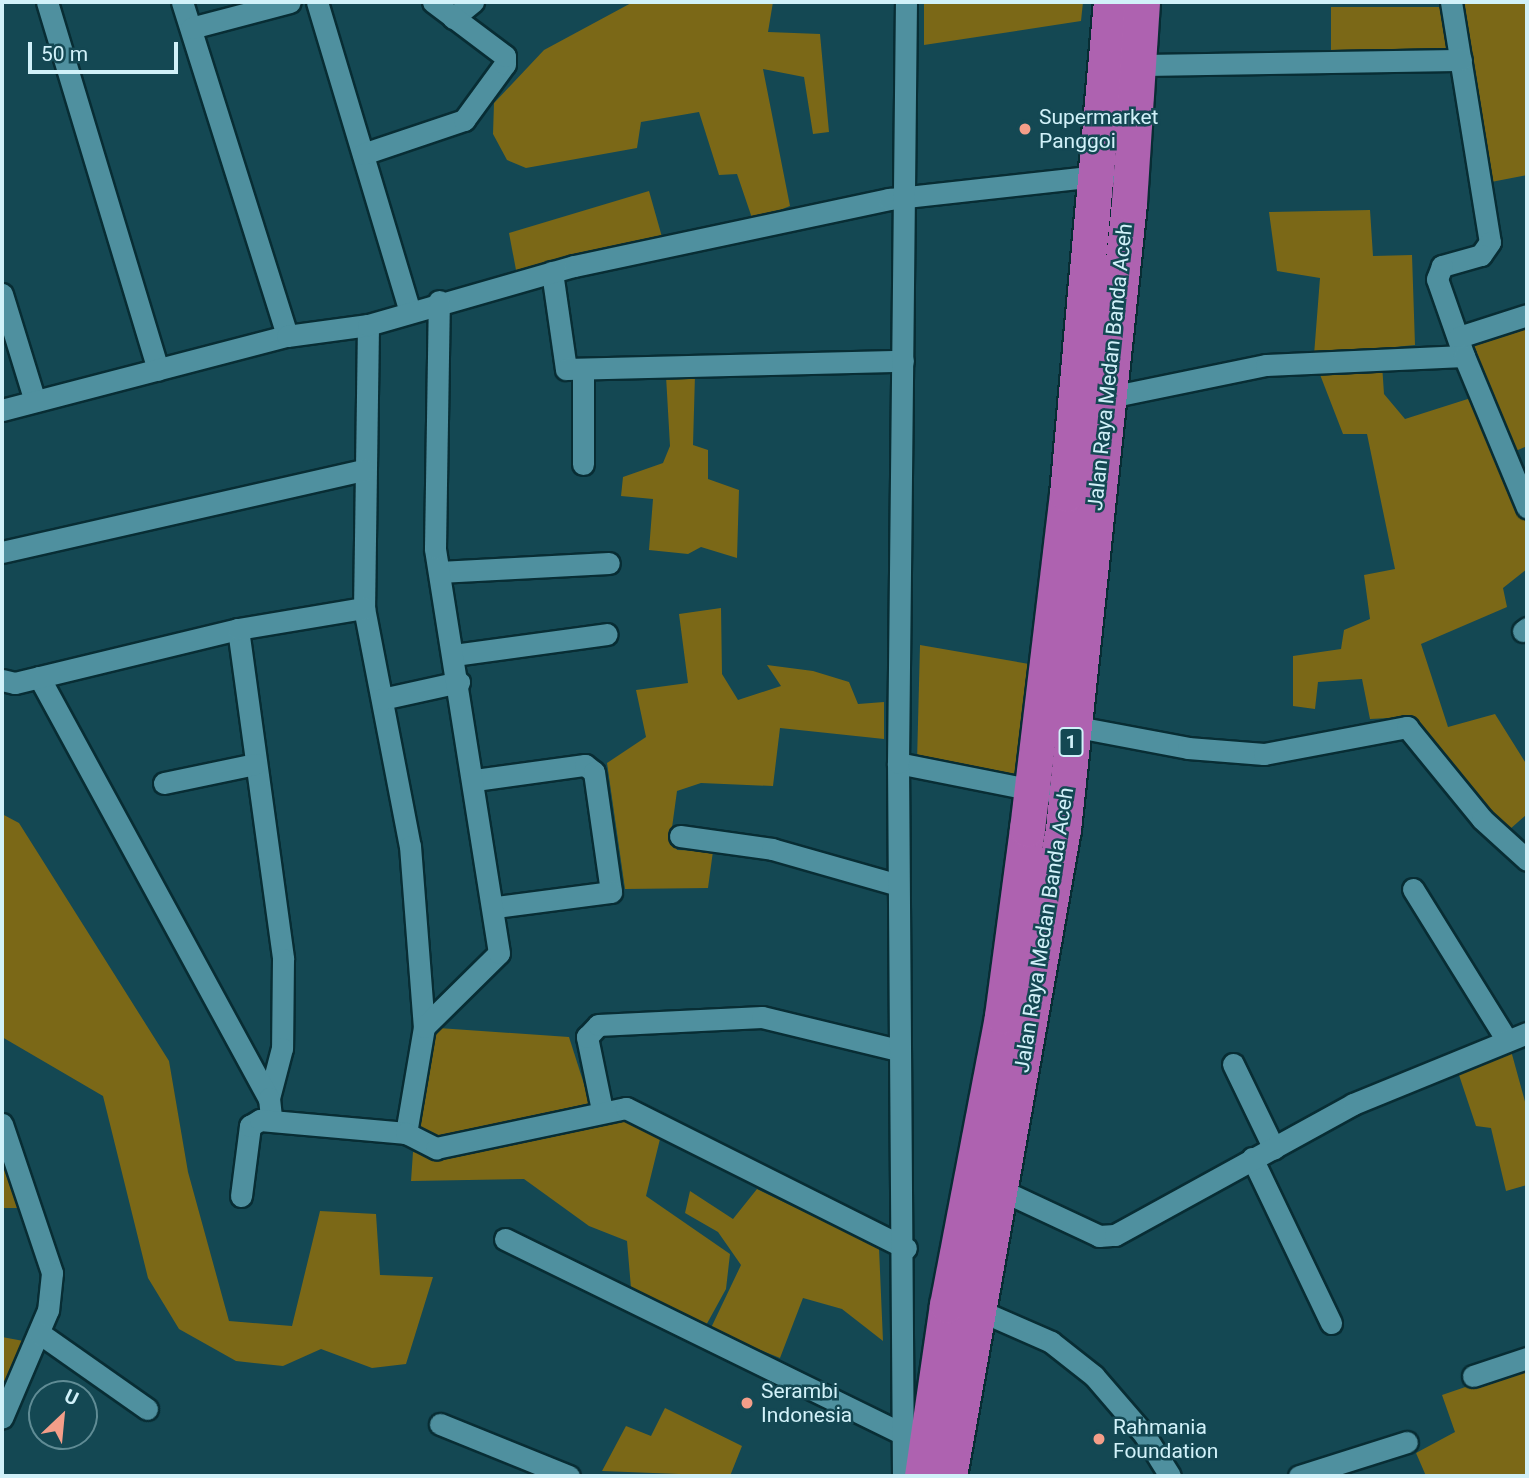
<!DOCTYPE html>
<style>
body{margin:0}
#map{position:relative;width:1529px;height:1478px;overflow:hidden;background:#144853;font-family:Roboto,sans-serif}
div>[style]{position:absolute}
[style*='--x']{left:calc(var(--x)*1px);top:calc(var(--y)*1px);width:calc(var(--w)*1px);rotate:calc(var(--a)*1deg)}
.green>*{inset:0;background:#7b6817;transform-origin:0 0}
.roads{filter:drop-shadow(2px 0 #082d34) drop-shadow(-2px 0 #082d34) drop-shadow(0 2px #082d34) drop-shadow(0 -2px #082d34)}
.minor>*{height:21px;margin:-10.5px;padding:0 10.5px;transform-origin:10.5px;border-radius:10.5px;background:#4f909f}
.trunk>*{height:35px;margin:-17.5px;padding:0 17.5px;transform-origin:17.5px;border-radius:17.5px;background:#ae62b0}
.dots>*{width:19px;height:19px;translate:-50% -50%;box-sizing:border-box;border:4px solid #144853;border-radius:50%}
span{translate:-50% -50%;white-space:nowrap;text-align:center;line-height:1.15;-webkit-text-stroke:5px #144853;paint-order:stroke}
.shield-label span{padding:2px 5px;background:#144853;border:2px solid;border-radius:5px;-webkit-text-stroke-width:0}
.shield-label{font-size:19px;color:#d1f1f9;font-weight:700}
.poi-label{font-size:21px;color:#d1f1f9}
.left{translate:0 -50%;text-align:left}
.street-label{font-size:21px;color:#d1f1f9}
.frame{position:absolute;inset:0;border:4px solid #d1f1f9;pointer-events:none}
.north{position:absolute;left:28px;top:1380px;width:70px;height:70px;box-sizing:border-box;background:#144853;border:2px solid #608c95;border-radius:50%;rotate:26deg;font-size:19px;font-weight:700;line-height:28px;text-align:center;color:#d1f1f9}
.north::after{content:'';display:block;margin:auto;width:24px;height:32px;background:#f49e89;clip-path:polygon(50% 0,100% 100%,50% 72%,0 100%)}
.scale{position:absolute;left:28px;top:42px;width:150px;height:32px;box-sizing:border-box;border:4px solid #d1f1f9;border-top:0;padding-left:9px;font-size:21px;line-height:24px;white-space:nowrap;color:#d1f1f9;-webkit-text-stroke:5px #144853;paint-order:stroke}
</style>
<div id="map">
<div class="green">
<div style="clip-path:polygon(633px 2px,773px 2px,768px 32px,820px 34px,829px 132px,813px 134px,804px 77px,763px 69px,790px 206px,753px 221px,737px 174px,719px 175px,699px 112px,641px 122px,637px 148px,526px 168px,507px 160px,493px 134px,494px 103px,544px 50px)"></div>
<div style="clip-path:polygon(924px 2px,1083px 2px,1081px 21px,924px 45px)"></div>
<div style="clip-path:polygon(1457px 2px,1527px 2px,1527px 175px,1486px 183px)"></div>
<div style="left:1331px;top:7px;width:116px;height:49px"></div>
<div style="clip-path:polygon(649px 191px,662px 237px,516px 270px,509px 233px)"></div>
<div style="clip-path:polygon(1370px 210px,1373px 256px,1412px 255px,1415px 345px,1314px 355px,1320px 278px,1277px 271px,1269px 212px)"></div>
<div style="clip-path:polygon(1527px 326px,1527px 446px,1511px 453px,1470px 345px)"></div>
<div style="clip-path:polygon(1382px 364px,1384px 394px,1405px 419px,1474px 397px,1527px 507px,1527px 569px,1503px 588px,1507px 607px,1421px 644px,1448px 727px,1495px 714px,1527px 765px,1527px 814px,1501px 837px,1409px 717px,1370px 719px,1362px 679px,1318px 682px,1315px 709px,1293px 706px,1293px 656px,1341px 649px,1344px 630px,1370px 619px,1364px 575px,1395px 569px,1367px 434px,1343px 434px,1319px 372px)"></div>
<div style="clip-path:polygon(695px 375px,693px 445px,708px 450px,708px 479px,739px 490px,737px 558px,701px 547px,688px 554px,649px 550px,653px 499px,621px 496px,623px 477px,663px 463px,670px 446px,666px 376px)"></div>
<div style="clip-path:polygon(721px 608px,722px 674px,738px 700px,781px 686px,767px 665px,813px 671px,849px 682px,858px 704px,884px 702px,884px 739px,780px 728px,773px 786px,701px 783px,677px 791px,671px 835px,677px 850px,713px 851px,708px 888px,625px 889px,607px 763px,646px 737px,636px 690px,688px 683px,679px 614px)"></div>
<div style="clip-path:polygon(920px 645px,1029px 664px,1016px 782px,917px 762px)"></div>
<div style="clip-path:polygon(2px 814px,19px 823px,169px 1061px,188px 1172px,229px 1321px,292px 1326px,320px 1211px,376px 1214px,380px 1275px,433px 1277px,406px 1364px,372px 1368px,321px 1349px,283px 1366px,236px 1361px,179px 1329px,148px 1278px,103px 1096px,2px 1037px)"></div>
<div style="clip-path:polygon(424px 1027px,569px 1037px,590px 1103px,437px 1137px,417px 1128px)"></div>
<div style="clip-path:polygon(1510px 1047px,1527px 1109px,1527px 1185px,1506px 1191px,1491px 1128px,1476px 1126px,1458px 1072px)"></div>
<div style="clip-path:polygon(626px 1115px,662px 1131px,646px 1196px,730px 1254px,726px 1289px,704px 1329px,631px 1288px,627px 1241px,589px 1226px,524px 1179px,411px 1181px,413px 1152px,446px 1157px)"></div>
<div style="clip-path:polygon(2px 1146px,21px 1208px,2px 1208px)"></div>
<div style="clip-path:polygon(757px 1189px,879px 1248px,883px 1341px,842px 1309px,803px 1298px,780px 1358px,710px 1330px,741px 1265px,718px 1232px,685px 1213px,690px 1191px,733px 1219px)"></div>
<div style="clip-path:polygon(2px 1337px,29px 1342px,2px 1397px)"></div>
<div style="clip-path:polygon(1527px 1366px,1526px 1476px,1426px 1476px,1416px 1453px,1455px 1432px,1442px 1395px)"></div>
<div style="clip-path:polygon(665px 1408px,742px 1446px,730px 1476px,602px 1471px,626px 1426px,651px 1436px)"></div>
</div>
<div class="roads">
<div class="minor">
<div style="--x:47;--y:2;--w:384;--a:73.2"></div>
<div style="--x:182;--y:2;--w:350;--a:72.5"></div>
<div style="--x:317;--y:2;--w:320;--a:73.3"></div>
<div style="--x:1451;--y:2;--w:243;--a:80.8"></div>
<div style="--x:1490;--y:242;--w:16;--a:125"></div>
<div style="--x:1481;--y:255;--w:41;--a:164.2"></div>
<div style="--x:1442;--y:266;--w:14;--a:111"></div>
<div style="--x:1437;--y:279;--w:82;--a:70.7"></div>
<div style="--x:453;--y:18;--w:26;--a:-39"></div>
<div style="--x:191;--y:28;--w:102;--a:-14.7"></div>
<div style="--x:1139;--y:65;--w:322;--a:-0.9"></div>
<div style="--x:363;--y:154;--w:107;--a:-18.6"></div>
<div style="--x:464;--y:120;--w:69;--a:-53.8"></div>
<div style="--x:505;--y:64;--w:8;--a:-90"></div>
<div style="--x:505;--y:56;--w:90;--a:-143.1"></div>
<div style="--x:552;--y:272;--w:98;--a:81.8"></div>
<div style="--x:566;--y:369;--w:337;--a:-1.4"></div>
<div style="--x:2;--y:294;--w:112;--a:72.9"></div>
<div style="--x:368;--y:325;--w:283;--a:90.8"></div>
<div style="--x:364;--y:608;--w:242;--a:79.1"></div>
<div style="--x:410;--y:846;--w:182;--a:85.6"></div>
<div style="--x:424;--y:1027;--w:108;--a:99.6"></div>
<div style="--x:1459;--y:337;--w:71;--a:-17.9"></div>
<div style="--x:1105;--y:398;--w:164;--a:-11.6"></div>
<div style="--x:1266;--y:365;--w:198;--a:-2.6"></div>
<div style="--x:1464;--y:356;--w:164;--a:67.4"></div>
<div style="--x:2;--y:410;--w:294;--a:-14.6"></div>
<div style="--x:287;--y:336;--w:82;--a:-7.7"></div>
<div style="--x:368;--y:325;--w:214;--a:-16"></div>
<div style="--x:574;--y:266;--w:322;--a:-12"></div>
<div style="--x:889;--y:199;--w:218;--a:-6.3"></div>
<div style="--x:583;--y:464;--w:92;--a:-90"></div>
<div style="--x:2;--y:552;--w:370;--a:-12.8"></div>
<div style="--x:439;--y:572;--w:170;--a:-3"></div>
<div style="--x:238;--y:629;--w:333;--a:82.2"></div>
<div style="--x:283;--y:959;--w:89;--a:90.6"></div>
<div style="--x:282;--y:1048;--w:52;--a:104.6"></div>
<div style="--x:1523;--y:631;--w:5;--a:-37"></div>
<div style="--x:454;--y:655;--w:154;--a:-7.8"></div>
<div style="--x:39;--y:677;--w:480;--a:61.4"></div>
<div style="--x:269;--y:1098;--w:20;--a:84"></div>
<div style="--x:2;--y:680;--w:13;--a:13"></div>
<div style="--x:15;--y:683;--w:229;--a:-13.6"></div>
<div style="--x:238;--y:629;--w:128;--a:-9.5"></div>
<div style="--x:382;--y:699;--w:79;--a:-12.4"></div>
<div style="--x:1072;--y:726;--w:118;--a:10.7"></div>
<div style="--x:1188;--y:748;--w:76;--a:4.5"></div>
<div style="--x:1264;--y:754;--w:146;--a:-10.7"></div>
<div style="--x:1407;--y:727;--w:119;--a:50.8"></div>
<div style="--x:1482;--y:819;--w:61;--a:42.3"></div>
<div style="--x:898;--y:763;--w:148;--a:11.3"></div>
<div style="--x:475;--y:780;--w:111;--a:-7.8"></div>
<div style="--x:585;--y:765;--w:11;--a:38"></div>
<div style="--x:594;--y:772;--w:121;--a:81.9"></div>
<div style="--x:611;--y:892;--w:116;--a:172.6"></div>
<div style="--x:164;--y:783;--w:93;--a:-11.8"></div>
<div style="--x:680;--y:836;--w:93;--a:8"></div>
<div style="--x:772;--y:849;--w:131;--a:15.9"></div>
<div style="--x:1413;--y:889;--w:176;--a:58.2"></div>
<div style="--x:424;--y:1027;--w:105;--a:-44.6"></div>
<div style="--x:499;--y:953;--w:410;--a:-99"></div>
<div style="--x:435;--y:548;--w:247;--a:-89.1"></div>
<div style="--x:1233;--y:1064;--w:94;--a:64.2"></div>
<div style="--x:602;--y:1110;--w:75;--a:-101.6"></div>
<div style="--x:587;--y:1037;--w:16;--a:-47"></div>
<div style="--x:598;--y:1025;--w:164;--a:-2.8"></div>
<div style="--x:762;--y:1017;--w:140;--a:13.6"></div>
<div style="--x:2;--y:1124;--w:157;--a:71.4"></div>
<div style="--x:52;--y:1273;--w:37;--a:96"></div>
<div style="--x:48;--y:1310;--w:117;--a:113.1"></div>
<div style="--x:1252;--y:1158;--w:183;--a:64.4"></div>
<div style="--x:1001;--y:1190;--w:108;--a:25.1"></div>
<div style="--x:1099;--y:1236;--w:16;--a:-4"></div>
<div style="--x:1115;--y:1235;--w:272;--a:-28.8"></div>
<div style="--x:1353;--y:1104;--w:188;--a:-22.2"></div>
<div style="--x:241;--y:1196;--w:71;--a:-82.7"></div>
<div style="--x:250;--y:1126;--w:12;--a:-31"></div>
<div style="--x:260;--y:1120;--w:147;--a:5.1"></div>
<div style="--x:406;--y:1133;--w:34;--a:27"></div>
<div style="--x:436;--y:1148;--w:194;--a:-11.9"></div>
<div style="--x:626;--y:1108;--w:313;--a:26.6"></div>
<div style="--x:505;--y:1239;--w:452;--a:26.1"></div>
<div style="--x:976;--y:1309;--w:82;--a:23.7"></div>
<div style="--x:1051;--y:1342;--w:55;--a:38.3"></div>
<div style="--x:1094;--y:1376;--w:77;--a:49.2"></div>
<div style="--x:1144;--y:1434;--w:49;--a:58.2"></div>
<div style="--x:39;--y:1333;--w:132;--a:35.1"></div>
<div style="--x:1473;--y:1376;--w:57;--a:-18.4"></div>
<div style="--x:440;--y:1424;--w:139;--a:22"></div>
<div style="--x:903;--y:1476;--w:713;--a:-90.4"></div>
<div style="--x:898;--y:763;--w:761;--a:-89.4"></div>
<div style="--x:1299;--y:1476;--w:113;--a:-17.5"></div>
</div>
<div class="trunk">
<div style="--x:922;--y:1476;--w:173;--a:-81.7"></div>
<div style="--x:947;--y:1305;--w:294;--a:-79.2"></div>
<div style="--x:1002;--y:1016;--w:189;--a:-82.4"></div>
<div style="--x:1027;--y:829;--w:337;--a:-83.2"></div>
<div style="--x:1067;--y:494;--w:494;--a:-84.9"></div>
<div style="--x:949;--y:1476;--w:657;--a:-80.01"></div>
<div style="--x:1063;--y:829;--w:629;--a:-83.98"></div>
<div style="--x:1129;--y:203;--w:201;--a:-86.3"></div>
</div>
</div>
<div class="dots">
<div style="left:1025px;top:129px;background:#f49e89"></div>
<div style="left:747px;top:1403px;background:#f49e89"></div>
<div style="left:1099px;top:1439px;background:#f49e89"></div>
</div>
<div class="shield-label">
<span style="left:1071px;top:742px">1</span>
</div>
<div class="poi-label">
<span class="left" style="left:1039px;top:129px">Supermarket<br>Panggoi</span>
<span class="left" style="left:761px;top:1403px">Serambi<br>Indonesia</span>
<span class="left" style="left:1113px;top:1439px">Rahmania<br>Foundation</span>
</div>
<div class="street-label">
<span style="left:1110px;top:367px;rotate:-84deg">Jalan Raya Medan Banda Aceh</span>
<span style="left:1044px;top:930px;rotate:-81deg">Jalan Raya Medan Banda Aceh</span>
</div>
<div class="frame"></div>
<div class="north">U</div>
<div class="scale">50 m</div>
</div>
